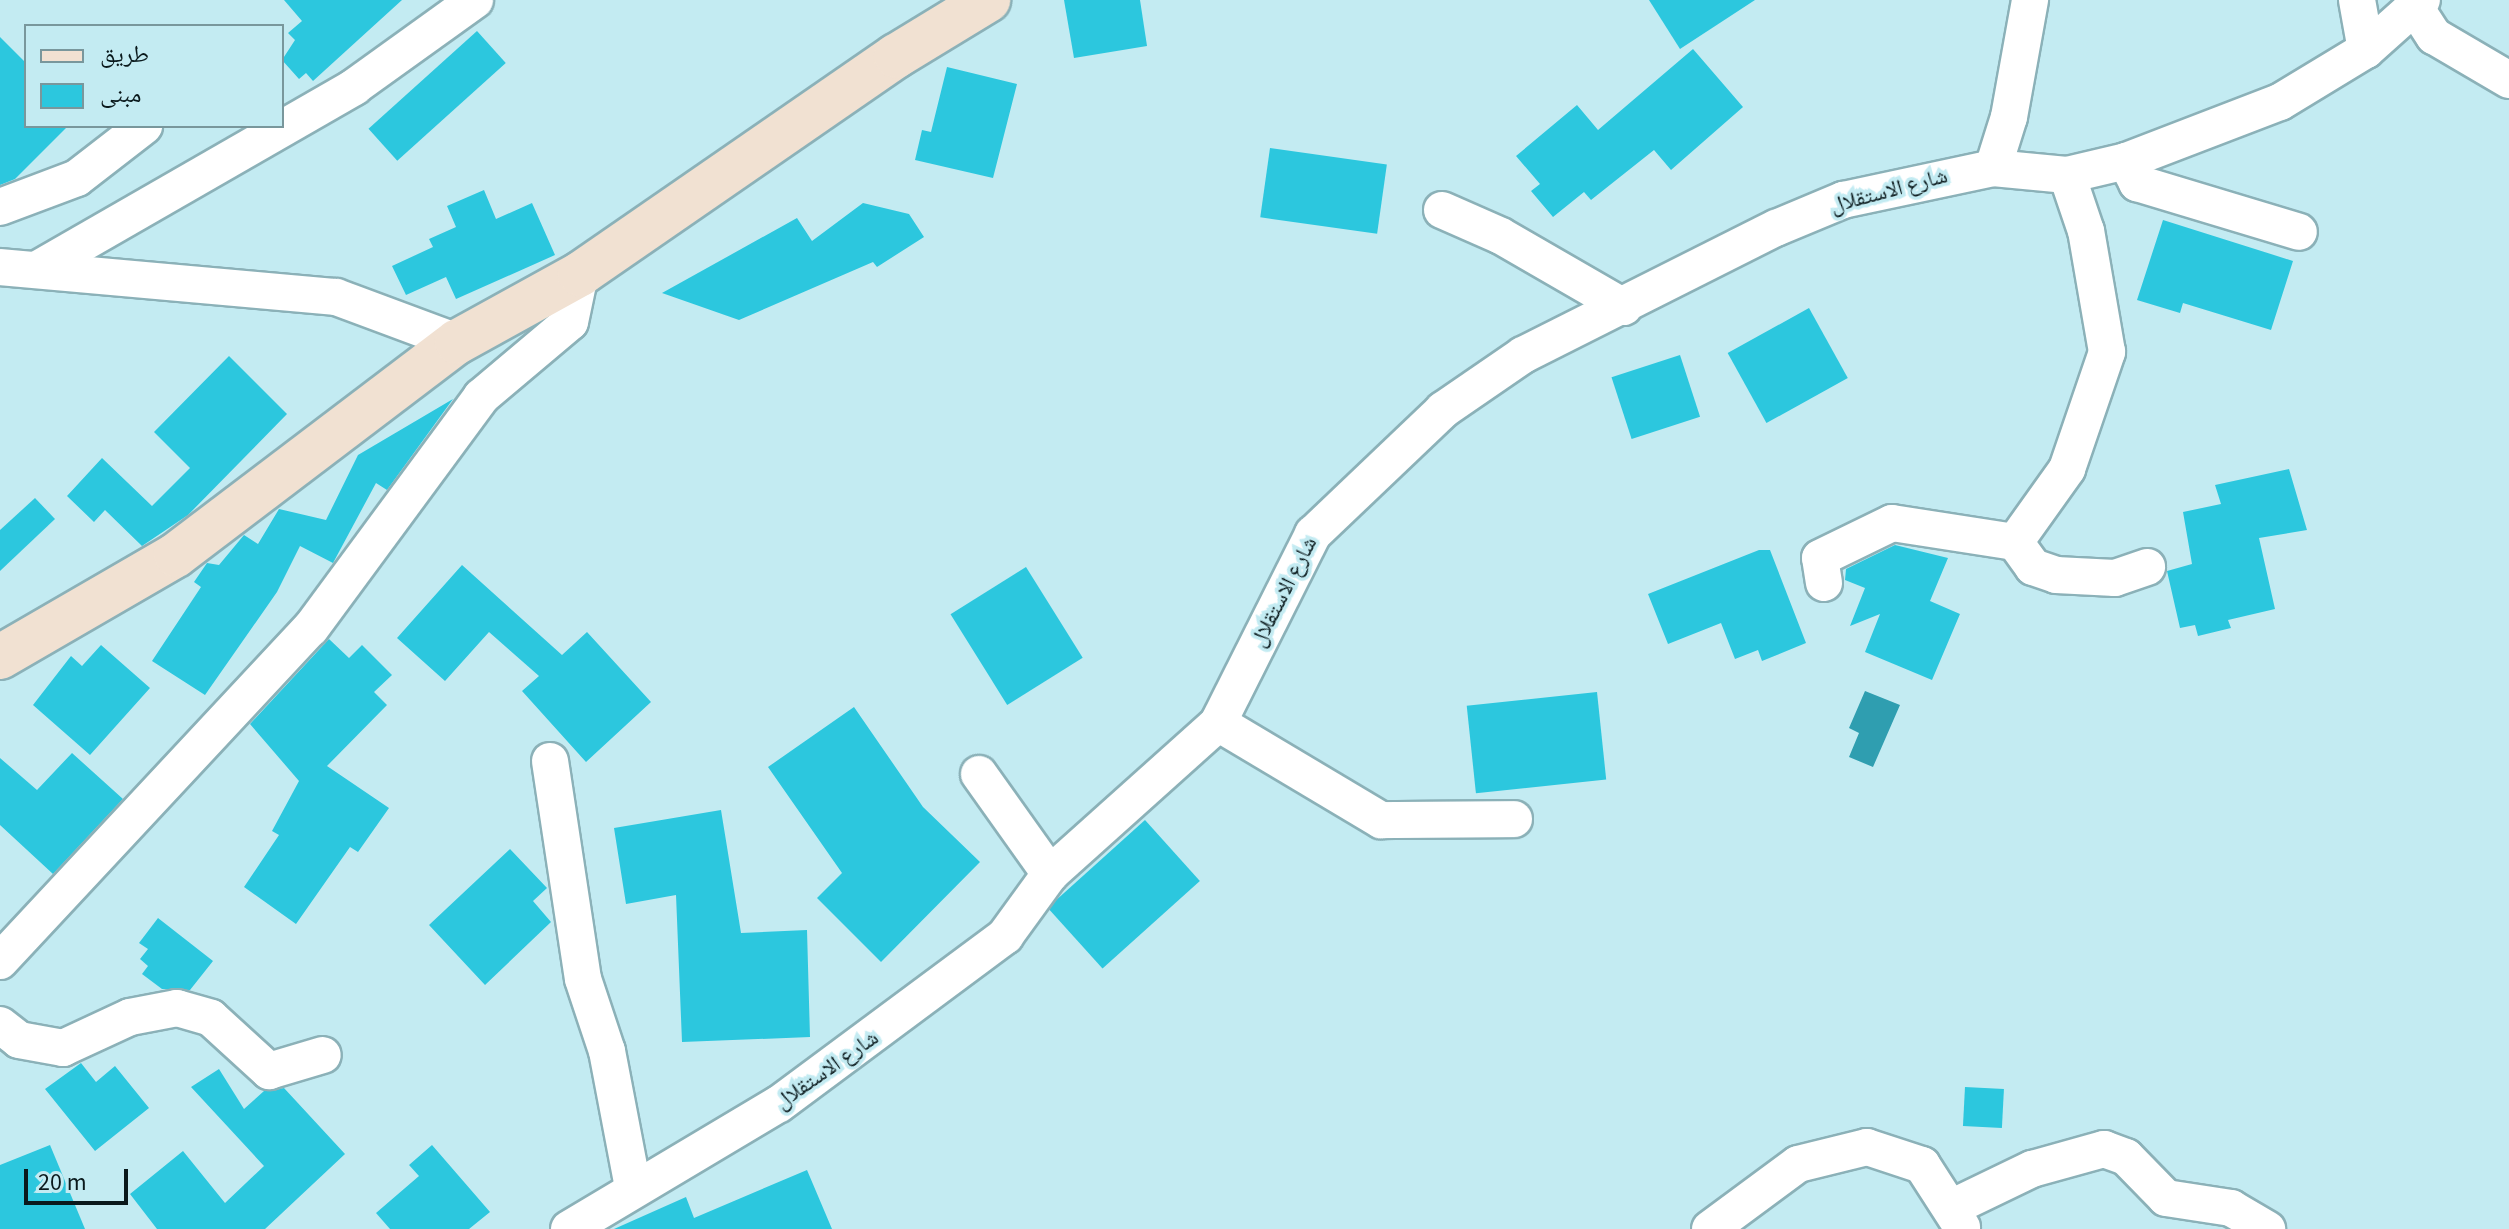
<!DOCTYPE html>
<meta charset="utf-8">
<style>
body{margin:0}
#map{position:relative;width:2509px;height:1229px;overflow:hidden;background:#c3ebf2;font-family:"Source Sans 3","Noto Naskh Arabic",sans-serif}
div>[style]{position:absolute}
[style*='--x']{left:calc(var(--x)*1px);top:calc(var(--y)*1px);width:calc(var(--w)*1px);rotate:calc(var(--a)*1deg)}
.water>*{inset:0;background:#2f9eb0}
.building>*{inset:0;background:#2cc7de;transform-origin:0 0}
.roads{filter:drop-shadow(2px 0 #8bb1b8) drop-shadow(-2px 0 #8bb1b8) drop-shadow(0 2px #8bb1b8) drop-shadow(0 -2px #8bb1b8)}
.minor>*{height:36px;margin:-18px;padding:0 18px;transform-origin:18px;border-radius:18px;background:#fff}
.secondary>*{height:44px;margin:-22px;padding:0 22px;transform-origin:22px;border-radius:22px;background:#f1e1d2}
span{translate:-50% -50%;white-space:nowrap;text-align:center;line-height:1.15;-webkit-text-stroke:7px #c3ebf2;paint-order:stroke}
.street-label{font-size:22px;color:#0a191c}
.legend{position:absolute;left:24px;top:24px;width:260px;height:104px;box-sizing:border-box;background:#c3ebf2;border:2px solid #79979c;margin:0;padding:10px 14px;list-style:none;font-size:24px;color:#0a191c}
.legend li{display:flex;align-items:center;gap:16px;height:40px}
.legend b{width:40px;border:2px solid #79979c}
.scale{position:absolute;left:24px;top:1169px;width:104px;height:36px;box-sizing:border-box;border:4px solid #0a191c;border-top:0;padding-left:10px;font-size:24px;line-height:28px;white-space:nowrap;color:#0a191c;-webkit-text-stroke:6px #c3ebf2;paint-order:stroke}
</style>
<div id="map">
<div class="water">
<div style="clip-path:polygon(1865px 691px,1900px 705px,1873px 767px,1849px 757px,1859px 733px,1849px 728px)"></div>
</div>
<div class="building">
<div style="clip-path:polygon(284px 0,402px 0,313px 81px,306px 73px,299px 79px,282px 60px,295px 40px,288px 33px,302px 21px)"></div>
<div style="clip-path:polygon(1064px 0,1140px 0,1147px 46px,1074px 58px)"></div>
<div style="clip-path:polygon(1649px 0,1755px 0,1680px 49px)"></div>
<div style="left:477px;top:31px;width:43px;height:146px;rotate:48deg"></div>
<div style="clip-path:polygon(0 37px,26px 63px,26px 126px,68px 126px,15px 179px,0 185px)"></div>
<div style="clip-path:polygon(1693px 49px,1743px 107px,1671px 170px,1654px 150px,1591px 200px,1584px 192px,1553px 217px,1531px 191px,1540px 184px,1516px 156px,1577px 105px,1598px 130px)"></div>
<div style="clip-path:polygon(947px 67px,1017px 84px,993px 178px,915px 160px,922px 130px,931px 132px)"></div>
<div style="left:1270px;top:148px;width:118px;height:70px;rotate:8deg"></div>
<div style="clip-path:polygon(484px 190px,496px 219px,532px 203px,555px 255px,456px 299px,446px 277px,406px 295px,392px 266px,433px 247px,429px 239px,456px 227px,447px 206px)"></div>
<div style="clip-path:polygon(863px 203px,909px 214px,924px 237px,877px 267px,873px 262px,739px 320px,662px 293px,797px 218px,812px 241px)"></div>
<div style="clip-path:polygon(2163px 220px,2293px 261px,2271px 330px,2183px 303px,2180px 313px,2137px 300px)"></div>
<div style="left:1809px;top:308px;width:80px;height:93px;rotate:61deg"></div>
<div style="left:1680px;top:355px;width:65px;height:72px;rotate:72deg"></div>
<div style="clip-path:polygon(229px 356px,287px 414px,188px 515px,142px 546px,105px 510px,94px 522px,67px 496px,102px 458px,152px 506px,190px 468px,154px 432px)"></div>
<div style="clip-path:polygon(453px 399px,387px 490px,376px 483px,333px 563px,300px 546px,277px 592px,205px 695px,152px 661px,201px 587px,194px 582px,207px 563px,219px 565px,244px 535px,258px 544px,279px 509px,326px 520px,358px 455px)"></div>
<div style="clip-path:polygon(2289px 469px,2307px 530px,2259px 538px,2275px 609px,2228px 620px,2231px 628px,2198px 636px,2195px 625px,2180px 628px,2167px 571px,2192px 564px,2183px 512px,2221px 504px,2215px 485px)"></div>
<div style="clip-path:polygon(35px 498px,55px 519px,0 571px,0 530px)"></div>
<div style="clip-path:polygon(1895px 545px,1948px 558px,1930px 601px,1960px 614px,1932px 680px,1865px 652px,1880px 614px,1850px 626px,1865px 588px,1845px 580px,1846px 569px)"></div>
<div style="clip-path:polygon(1759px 550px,1770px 550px,1806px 643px,1762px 661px,1758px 650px,1735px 659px,1721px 623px,1668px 644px,1648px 594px)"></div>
<div style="clip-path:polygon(462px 565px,562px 655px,587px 632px,651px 702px,586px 762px,522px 691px,539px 676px,489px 632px,445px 681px,397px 638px)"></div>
<div style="left:1026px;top:567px;width:107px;height:89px;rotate:58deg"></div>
<div style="clip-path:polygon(329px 639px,349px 658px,362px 645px,392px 675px,374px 692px,387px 705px,327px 766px,389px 808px,358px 852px,350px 847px,296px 924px,244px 887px,279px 835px,272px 831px,299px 781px,250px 724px)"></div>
<div style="clip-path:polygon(101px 645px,150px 688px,90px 755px,33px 705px,71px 656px,82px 666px)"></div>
<div style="left:1597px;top:692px;width:88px;height:131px;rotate:84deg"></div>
<div style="clip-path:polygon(854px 707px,923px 807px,980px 862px,881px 962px,817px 898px,842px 873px,768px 767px)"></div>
<div style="clip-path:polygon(72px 753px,123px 799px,53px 874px,0 825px,0 758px,37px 790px)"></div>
<div style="clip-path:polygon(721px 810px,741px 933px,807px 930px,810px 1037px,682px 1042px,676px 895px,626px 904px,614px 828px)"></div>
<div style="left:1145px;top:820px;width:82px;height:131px;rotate:48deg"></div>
<div style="clip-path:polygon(510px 849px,547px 888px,533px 901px,551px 922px,485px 985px,429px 925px)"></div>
<div style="clip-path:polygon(158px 918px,213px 961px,190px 990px,162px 989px,142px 974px,148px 966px,140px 959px,148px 949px,139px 943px)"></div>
<div style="clip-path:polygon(81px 1063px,96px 1082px,115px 1066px,149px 1108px,95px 1151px,45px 1089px)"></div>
<div style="clip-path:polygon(219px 1069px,244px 1109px,264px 1091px,284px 1088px,345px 1154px,265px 1229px,157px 1229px,130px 1194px,183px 1151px,225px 1203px,264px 1166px,191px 1087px)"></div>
<div style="left:1965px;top:1087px;width:39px;height:39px;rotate:3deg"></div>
<div style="clip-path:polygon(50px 1145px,85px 1229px,0 1229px,0 1165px)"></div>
<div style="clip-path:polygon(432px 1145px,490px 1212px,469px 1229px,390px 1229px,376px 1213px,419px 1176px,409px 1165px)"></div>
<div style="clip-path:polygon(807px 1170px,832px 1229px,614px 1229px,686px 1197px,694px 1218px)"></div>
</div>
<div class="roads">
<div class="minor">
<div style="--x:2357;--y:0;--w:51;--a:79.8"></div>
<div style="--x:2415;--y:7;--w:35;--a:57"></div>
<div style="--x:2434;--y:36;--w:87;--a:30.4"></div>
<div style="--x:2126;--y:161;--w:25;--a:63"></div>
<div style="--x:2137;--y:183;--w:169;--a:16.8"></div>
<div style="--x:1993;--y:168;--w:74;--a:5.4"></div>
<div style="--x:2067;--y:175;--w:61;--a:-13.3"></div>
<div style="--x:2126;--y:161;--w:165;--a:-21"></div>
<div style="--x:2280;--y:102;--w:100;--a:-31.2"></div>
<div style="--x:2366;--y:50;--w:75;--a:-41.8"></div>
<div style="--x:0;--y:207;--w:82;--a:-20.6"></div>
<div style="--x:77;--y:178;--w:85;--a:-37.8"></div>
<div style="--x:1442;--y:210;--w:64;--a:23.8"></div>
<div style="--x:1501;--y:236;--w:142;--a:30"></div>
<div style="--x:0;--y:267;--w:337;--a:5.1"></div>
<div style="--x:336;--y:297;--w:129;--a:20.4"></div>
<div style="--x:38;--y:269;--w:365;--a:-29.9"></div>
<div style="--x:354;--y:87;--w:149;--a:-35.7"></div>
<div style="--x:2015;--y:542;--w:31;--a:54"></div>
<div style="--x:2033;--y:567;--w:24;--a:19"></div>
<div style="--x:2056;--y:575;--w:59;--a:2.9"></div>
<div style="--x:2115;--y:578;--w:34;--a:-19"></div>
<div style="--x:1824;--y:583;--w:25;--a:-99"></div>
<div style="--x:1820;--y:558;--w:80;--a:-25.9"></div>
<div style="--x:1892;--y:523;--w:124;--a:8.8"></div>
<div style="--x:2015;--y:542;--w:90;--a:-54.5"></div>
<div style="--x:2067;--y:469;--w:124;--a:-71.1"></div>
<div style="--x:2107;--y:352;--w:123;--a:-99.8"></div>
<div style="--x:2086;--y:231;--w:59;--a:-108.7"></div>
<div style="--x:1218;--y:723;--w:190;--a:30.8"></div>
<div style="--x:1381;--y:820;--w:133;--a:-0.4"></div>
<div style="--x:550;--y:761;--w:220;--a:81.4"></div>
<div style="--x:583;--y:979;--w:76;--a:71.6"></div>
<div style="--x:607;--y:1051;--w:138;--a:79.2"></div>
<div style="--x:979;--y:774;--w:123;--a:54.6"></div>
<div style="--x:0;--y:961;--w:456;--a:-47"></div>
<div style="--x:311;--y:628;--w:287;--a:-53.6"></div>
<div style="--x:481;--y:397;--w:116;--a:-40.1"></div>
<div style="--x:570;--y:322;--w:49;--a:-78.2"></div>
<div style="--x:0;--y:1025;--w:24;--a:38"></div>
<div style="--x:19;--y:1040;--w:45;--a:10.3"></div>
<div style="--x:63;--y:1048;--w:74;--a:-24.8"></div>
<div style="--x:130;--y:1017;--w:48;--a:-10.8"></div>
<div style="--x:177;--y:1008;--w:35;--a:16"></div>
<div style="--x:211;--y:1018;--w:79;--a:42.4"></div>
<div style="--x:269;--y:1071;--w:56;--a:-16.5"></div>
<div style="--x:1953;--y:1207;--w:88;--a:-25.7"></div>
<div style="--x:2032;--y:1169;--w:75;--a:-15.5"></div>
<div style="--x:2104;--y:1149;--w:23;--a:20"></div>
<div style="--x:2126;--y:1157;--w:57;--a:45.7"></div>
<div style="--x:2166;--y:1198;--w:66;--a:8.7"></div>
<div style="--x:2231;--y:1208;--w:42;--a:30.3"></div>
<div style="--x:569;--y:1229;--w:244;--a:-30.8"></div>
<div style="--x:779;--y:1104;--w:282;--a:-36.6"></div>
<div style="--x:1005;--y:936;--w:77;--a:-54"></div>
<div style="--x:1050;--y:874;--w:226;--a:-41.9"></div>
<div style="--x:1218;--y:723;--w:212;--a:-63.3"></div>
<div style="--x:1313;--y:534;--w:180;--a:-43.6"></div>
<div style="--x:1443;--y:410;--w:97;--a:-34.5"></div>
<div style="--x:1523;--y:355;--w:283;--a:-26.7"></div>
<div style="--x:1776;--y:228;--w:73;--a:-22.7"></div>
<div style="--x:1843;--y:200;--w:153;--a:-12"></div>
<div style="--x:1993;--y:168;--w:53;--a:-72.6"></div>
<div style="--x:2009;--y:117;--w:119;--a:-79.8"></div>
<div style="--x:1710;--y:1229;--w:109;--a:-36.5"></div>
<div style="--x:1798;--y:1164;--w:71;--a:-13.8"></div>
<div style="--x:1867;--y:1147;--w:58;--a:18.1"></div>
<div style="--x:1922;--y:1165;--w:74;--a:57.2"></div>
</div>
<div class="secondary">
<div style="--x:0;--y:657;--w:203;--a:-30.1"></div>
<div style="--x:176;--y:555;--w:353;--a:-37.2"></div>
<div style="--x:457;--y:342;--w:141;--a:-28.9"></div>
<div style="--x:580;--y:274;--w:384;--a:-34.6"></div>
<div style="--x:896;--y:56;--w:108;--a:-31.3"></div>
</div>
</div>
<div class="street-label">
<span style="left:1889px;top:191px;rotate:-15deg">شارع الاستقلال</span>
<span style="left:1284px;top:592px;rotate:-63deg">شارع الاستقلال</span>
<span style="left:827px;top:1070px;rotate:-35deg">شارع الاستقلال</span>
</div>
<ul class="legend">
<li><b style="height:10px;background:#f1e1d2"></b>طريق</li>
<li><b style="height:22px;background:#2cc7de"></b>مبنى</li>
</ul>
<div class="scale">20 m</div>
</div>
